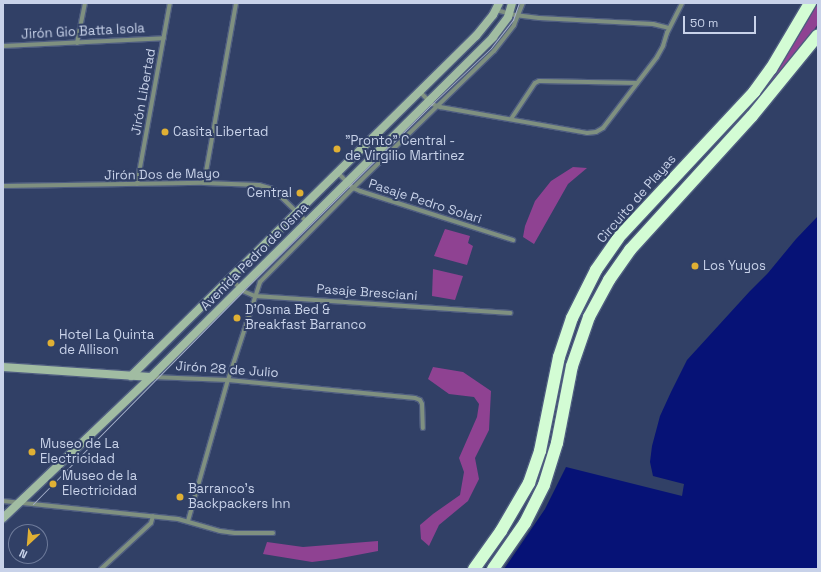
<!DOCTYPE html>
<meta charset="utf-8">
<style>
body{margin:0}
#map{position:relative;width:821px;height:572px;overflow:hidden;background:#314066;font-family:"Space Grotesk",sans-serif}
div>[style]{position:absolute}
[style*='--x']{left:calc(var(--x)*1px);top:calc(var(--y)*1px);width:calc(var(--w)*1px);rotate:calc(var(--a)*1deg)}
.green>*{inset:0;background:#8f4292}
.water>*{inset:0;background:#061276}
.roads{filter:drop-shadow(1px 0 #4f5d80) drop-shadow(-1px 0 #4f5d80) drop-shadow(0 1px #4f5d80) drop-shadow(0 -1px #4f5d80)}
.street>*{height:4px;margin:-2px;padding:0 2px;transform-origin:2px;border-radius:2px;background:#7f9080}
.secondary>*{height:8px;margin:-4px;padding:0 4px;transform-origin:4px;border-radius:4px;background:#a1bca2}
.highway>*{height:12px;margin:-6px;padding:0 6px;transform-origin:6px;border-radius:6px;background:#d3fcd4}
.tram>*{height:1px;margin:-0.5px;padding:0 0.5px;transform-origin:0.5px;border-radius:0.5px;background:#a7b2cc}
.dots>*{width:11px;height:11px;translate:-50% -50%;box-sizing:border-box;border:2px solid #314066;border-radius:50%}
span{translate:-50% -50%;white-space:nowrap;text-align:center;line-height:1.15;-webkit-text-stroke:4px #314066;paint-order:stroke}
.street-label{font-size:13px;color:#c8d2e9}
.poi-label{font-size:13px;color:#c8d2e9}
.left{translate:0 -50%;text-align:left}
.right{translate:-100% -50%;text-align:right}
.frame{position:absolute;inset:0;border:4px solid #c8d2e9;pointer-events:none}
.north{position:absolute;left:8px;top:524px;width:40px;height:40px;box-sizing:border-box;background:#314066;border:1px solid #6d7a9a;border-radius:50%;rotate:206deg;font-size:11px;font-weight:700;line-height:16px;text-align:center;color:#c8d2e9}
.north::after{content:'';display:block;margin:auto;width:14px;height:18px;background:#e0b034;clip-path:polygon(50% 0,100% 100%,50% 72%,0 100%)}
.scale{position:absolute;left:683px;top:16px;width:73px;height:18px;box-sizing:border-box;border:2px solid #c8d2e9;border-top:0;padding-left:5px;font-size:12px;line-height:14px;white-space:nowrap;color:#c8d2e9;-webkit-text-stroke:3px #314066;paint-order:stroke}
</style>
<div id="map">
<div class="green">
<div style="clip-path:polygon(818px 3px,818px 24px,771px 90px,768px 85px)"></div>
<div style="clip-path:polygon(573px 167px,587px 168px,568px 184px,534px 244px,523px 237px,525px 226px,535px 201px,551px 181px)"></div>
<div style="clip-path:polygon(445px 229px,470px 236px,468px 243px,473px 246px,467px 265px,434px 256px)"></div>
<div style="clip-path:polygon(433px 269px,463px 276px,455px 300px,432px 296px)"></div>
<div style="clip-path:polygon(433px 367px,463px 372px,491px 391px,489px 430px,475px 458px,479px 479px,468px 501px,439px 525px,429px 546px,421px 539px,420px 525px,433px 514px,460px 495px,464px 472px,459px 458px,477px 417px,479px 404px,474px 397px,449px 394px,428px 379px)"></div>
<div style="clip-path:polygon(378px 541px,378px 551px,336px 559px,312px 562px,263px 554px,267px 542px,303px 547px)"></div>
</div>
<div class="water">
<div style="clip-path:polygon(818px 216px,818px 569px,504px 569px,545px 509px,566px 467px,682px 496px,684px 484px,653px 476px,650px 462px,652px 446px,660px 416px,671px 392px,687px 360px,750px 291px,768px 273px,796px 239px)"></div>
</div>
<div class="roads">
<div class="street">
<div style="--x:496;--y:10;--w:20;--a:15"></div>
<div style="--x:515;--y:15;--w:24;--a:7"></div>
<div style="--x:539;--y:18;--w:114;--a:3"></div>
<div style="--x:653;--y:24;--w:16;--a:14"></div>
<div style="--x:77;--y:43;--w:41;--a:-78.7"></div>
<div style="--x:3;--y:46;--w:161;--a:-2.8"></div>
<div style="--x:420;--y:92;--w:17;--a:45"></div>
<div style="--x:432;--y:104;--w:9;--a:21"></div>
<div style="--x:440;--y:107;--w:149;--a:10"></div>
<div style="--x:587;--y:133;--w:9;--a:-6"></div>
<div style="--x:596;--y:132;--w:8;--a:-30"></div>
<div style="--x:603;--y:128;--w:89;--a:-52.7"></div>
<div style="--x:657;--y:57;--w:13;--a:-61"></div>
<div style="--x:663;--y:46;--w:14;--a:-73"></div>
<div style="--x:667;--y:33;--w:34;--a:-63"></div>
<div style="--x:511;--y:119;--w:43;--a:-56.3"></div>
<div style="--x:535;--y:83;--w:4;--a:-27"></div>
<div style="--x:539;--y:81;--w:98;--a:1.2"></div>
<div style="--x:337;--y:172;--w:23;--a:45"></div>
<div style="--x:353;--y:188;--w:8;--a:23"></div>
<div style="--x:360;--y:191;--w:161;--a:17.8"></div>
<div style="--x:204;--y:183;--w:183;--a:-79.9"></div>
<div style="--x:137;--y:184;--w:184;--a:-79.7"></div>
<div style="--x:3;--y:186;--w:201;--a:-0.9"></div>
<div style="--x:204;--y:183;--w:55;--a:2.1"></div>
<div style="--x:259;--y:185;--w:15;--a:16"></div>
<div style="--x:273;--y:189;--w:47;--a:44.1"></div>
<div style="--x:230;--y:278;--w:18;--a:45"></div>
<div style="--x:243;--y:291;--w:13;--a:23"></div>
<div style="--x:255;--y:296;--w:256;--a:3.8"></div>
<div style="--x:152;--y:377;--w:76;--a:2.3"></div>
<div style="--x:228;--y:380;--w:188;--a:5.5"></div>
<div style="--x:415;--y:398;--w:5;--a:22"></div>
<div style="--x:420;--y:400;--w:4;--a:63"></div>
<div style="--x:422;--y:404;--w:24;--a:88"></div>
<div style="--x:3;--y:501;--w:176;--a:5.9"></div>
<div style="--x:178;--y:519;--w:44;--a:15.9"></div>
<div style="--x:220;--y:531;--w:15;--a:8"></div>
<div style="--x:235;--y:533;--w:38;--a:0"></div>
<div style="--x:188;--y:521;--w:147;--a:-74.2"></div>
<div style="--x:228;--y:380;--w:103;--a:-71.9"></div>
<div style="--x:260;--y:282;--w:132;--a:-45.3"></div>
<div style="--x:353;--y:188;--w:197;--a:-44.2"></div>
<div style="--x:494;--y:51;--w:33;--a:-52"></div>
<div style="--x:514;--y:25;--w:24;--a:-68"></div>
<div style="--x:101;--y:569;--w:68;--a:-42.6"></div>
<div style="--x:151;--y:523;--w:7;--a:-74"></div>
</div>
<div class="secondary">
<div style="--x:3;--y:367;--w:148;--a:3.9"></div>
<div style="--x:131;--y:376;--w:484;--a:-44.6"></div>
<div style="--x:476;--y:36;--w:27;--a:-51"></div>
<div style="--x:493;--y:15;--w:13;--a:-63"></div>
<div style="--x:3;--y:518;--w:204;--a:-43.6"></div>
<div style="--x:151;--y:377;--w:482;--a:-44.8"></div>
<div style="--x:493;--y:37;--w:25;--a:-53"></div>
<div style="--x:508;--y:17;--w:15;--a:-74"></div>
</div>
<div class="highway">
<div style="--x:474;--y:569;--w:47;--a:-54.6"></div>
<div style="--x:501;--y:531;--w:56;--a:-59.7"></div>
<div style="--x:529;--y:483;--w:34;--a:-71"></div>
<div style="--x:540;--y:451;--w:96;--a:-78.6"></div>
<div style="--x:559;--y:357;--w:41;--a:-71.6"></div>
<div style="--x:572;--y:318;--w:54;--a:-63.4"></div>
<div style="--x:596;--y:270;--w:39;--a:-55"></div>
<div style="--x:618;--y:238;--w:200;--a:-47"></div>
<div style="--x:754;--y:92;--w:29;--a:-54"></div>
<div style="--x:771;--y:69;--w:77;--a:-59.4"></div>
<div style="--x:493;--y:569;--w:56;--a:-55.2"></div>
<div style="--x:525;--y:523;--w:42;--a:-63.4"></div>
<div style="--x:544;--y:485;--w:44;--a:-72.8"></div>
<div style="--x:557;--y:443;--w:78;--a:-79"></div>
<div style="--x:572;--y:366;--w:52;--a:-70.9"></div>
<div style="--x:589;--y:317;--w:42;--a:-61.6"></div>
<div style="--x:609;--y:280;--w:37;--a:-55"></div>
<div style="--x:630;--y:250;--w:181;--a:-47.7"></div>
<div style="--x:752;--y:116;--w:104;--a:-50.8"></div>
</div>
</div>
<div class="tram">
<div style="--x:33;--y:504;--w:299;--a:-45.4"></div>
<div style="--x:243;--y:291;--w:266;--a:-44.7"></div>
<div style="--x:432;--y:104;--w:81;--a:-43.5"></div>
<div style="--x:491;--y:48;--w:36;--a:-52"></div>
<div style="--x:513;--y:20;--w:18;--a:-71"></div>
</div>
<div class="dots">
<div style="left:165px;top:132px;background:#e0b034"></div>
<div style="left:337px;top:149px;background:#e0b034"></div>
<div style="left:300px;top:193px;background:#e0b034"></div>
<div style="left:695px;top:266px;background:#e0b034"></div>
<div style="left:237px;top:318px;background:#e0b034"></div>
<div style="left:51px;top:343px;background:#e0b034"></div>
<div style="left:32px;top:452px;background:#e0b034"></div>
<div style="left:53px;top:484px;background:#e0b034"></div>
<div style="left:180px;top:497px;background:#e0b034"></div>
</div>
<div class="street-label">
<span style="left:83px;top:32px;rotate:-3deg">Jirón Gio Batta Isola</span>
<span style="left:144px;top:92px;rotate:-80deg">Jirón Libertad</span>
<span style="left:162px;top:175px;rotate:-1deg">Jirón Dos de Mayo</span>
<span style="left:637px;top:199px;rotate:-49deg">Circuito de Playas</span>
<span style="left:425px;top:202px;rotate:18deg">Pasaje Pedro Solari</span>
<span style="left:255px;top:257px;rotate:-45deg">Avenida Pedro de Osma</span>
<span style="left:367px;top:293px;rotate:4deg">Pasaje Bresciani</span>
<span style="left:227px;top:370px;rotate:4deg">Jirón 28 de Julio</span>
</div>
<div class="poi-label">
<span class="left" style="left:173px;top:132px">Casita Libertad</span>
<span class="left" style="left:345px;top:149px">"Pronto" Central -<br>de Virgilio Martinez</span>
<span class="right" style="left:292px;top:193px">Central</span>
<span class="left" style="left:703px;top:266px">Los Yuyos</span>
<span class="left" style="left:245px;top:318px">D'Osma Bed &amp;<br>Breakfast Barranco</span>
<span class="left" style="left:59px;top:343px">Hotel La Quinta<br>de Allison</span>
<span class="left" style="left:40px;top:452px">Museo de La<br>Electricidad</span>
<span class="left" style="left:62px;top:484px">Museo de la<br>Electricidad</span>
<span class="left" style="left:188px;top:497px">Barranco's<br>Backpackers Inn</span>
</div>
<div class="frame"></div>
<div class="north">N</div>
<div class="scale">50 m</div>
</div>
